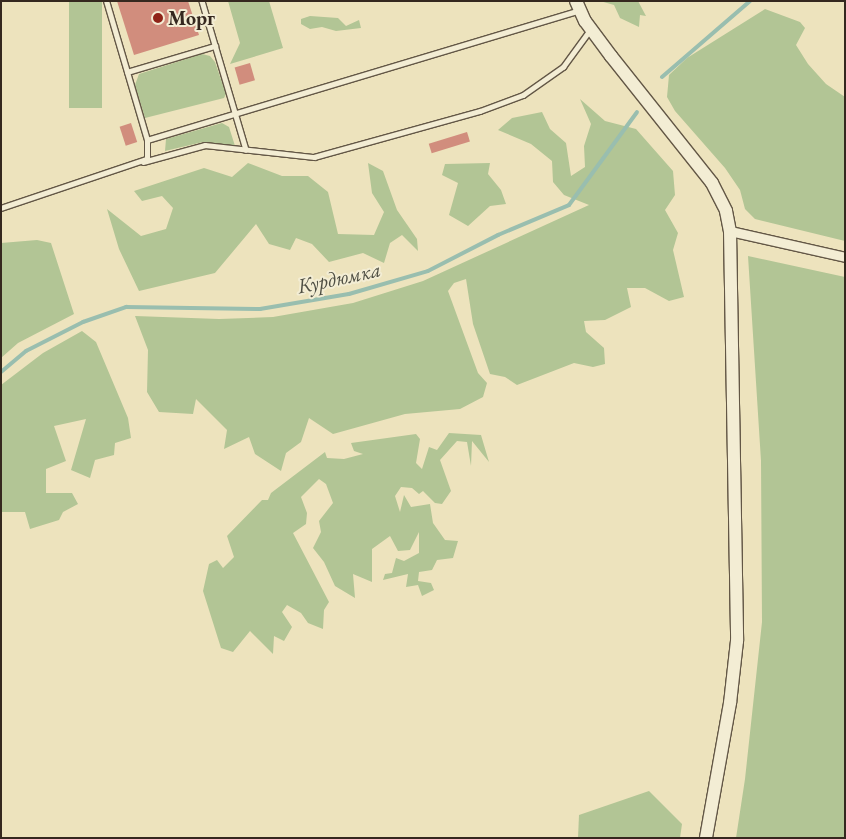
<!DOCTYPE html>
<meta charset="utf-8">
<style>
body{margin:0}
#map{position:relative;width:846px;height:839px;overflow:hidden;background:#ede3bd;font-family:"EB Garamond",serif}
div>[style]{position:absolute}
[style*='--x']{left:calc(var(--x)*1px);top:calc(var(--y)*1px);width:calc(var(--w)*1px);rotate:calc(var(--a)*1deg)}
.green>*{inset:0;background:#b2c595;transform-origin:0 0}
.stream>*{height:4px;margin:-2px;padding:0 2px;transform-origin:2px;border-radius:2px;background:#99beaf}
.building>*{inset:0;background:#d18d7d;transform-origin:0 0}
.roads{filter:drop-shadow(1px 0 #635746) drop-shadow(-1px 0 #635746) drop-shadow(0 1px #635746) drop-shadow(0 -1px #635746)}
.service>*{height:4.5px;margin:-2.25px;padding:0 2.25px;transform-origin:2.25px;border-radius:2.25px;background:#f3edd4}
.minor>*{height:9px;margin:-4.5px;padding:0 4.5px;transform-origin:4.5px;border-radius:4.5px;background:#f3edd4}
.secondary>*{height:12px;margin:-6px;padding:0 6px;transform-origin:6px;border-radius:6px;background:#f3edd4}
.dots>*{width:14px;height:14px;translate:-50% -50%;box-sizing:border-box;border:2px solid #f3edd4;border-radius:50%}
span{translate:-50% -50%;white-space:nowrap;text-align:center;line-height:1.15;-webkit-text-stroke:4px #f3edd4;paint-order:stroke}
.poi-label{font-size:20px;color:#35281f;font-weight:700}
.left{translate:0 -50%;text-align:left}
.water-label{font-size:21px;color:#4e4e43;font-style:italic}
.frame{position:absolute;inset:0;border:2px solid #35281f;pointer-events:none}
</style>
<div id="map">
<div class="green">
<div style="left:69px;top:1px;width:33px;height:107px"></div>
<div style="clip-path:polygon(228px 1px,269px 1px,283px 48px,230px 64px,240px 43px)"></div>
<div style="clip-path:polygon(600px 1px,638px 1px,646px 16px,640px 15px,639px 27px,620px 18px,614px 5px)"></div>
<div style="clip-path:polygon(765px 9px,800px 22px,805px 28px,796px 45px,808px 64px,826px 84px,845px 97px,845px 241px,755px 219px,745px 209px,740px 190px,725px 168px,675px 111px,667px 97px,669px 75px,687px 58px)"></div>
<div style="clip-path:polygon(310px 16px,338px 18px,346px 26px,359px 20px,361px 28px,336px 31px,322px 27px,310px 29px,301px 24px,301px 19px)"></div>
<div style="clip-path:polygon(202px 54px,210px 56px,215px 62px,226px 94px,224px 98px,145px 118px,135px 85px,139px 74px)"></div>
<div style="clip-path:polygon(580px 99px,605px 121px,636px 129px,673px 171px,675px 195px,665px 210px,678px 233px,673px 250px,684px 297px,669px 301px,645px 288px,627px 288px,631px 307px,605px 320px,584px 321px,586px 332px,604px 348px,605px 364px,593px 367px,574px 363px,517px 385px,505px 377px,490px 374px,473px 324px,466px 279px,454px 283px,448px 291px,478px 373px,487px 383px,483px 397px,460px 409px,405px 414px,333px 434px,309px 418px,301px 442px,286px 453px,281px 471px,255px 454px,249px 437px,224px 449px,227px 430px,196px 399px,193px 414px,159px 412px,147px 392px,148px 350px,135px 316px,219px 319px,273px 317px,353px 303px,423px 281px,589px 205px,564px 195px,553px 182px,552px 161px,531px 144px,498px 130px,512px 118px,542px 112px,550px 129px,566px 143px,571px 176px,585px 167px,584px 146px,591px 124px)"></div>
<div style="clip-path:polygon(222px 123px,229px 127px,235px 146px,203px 142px,165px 151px,166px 139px)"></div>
<div style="clip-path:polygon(248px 163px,282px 176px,308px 176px,328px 192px,338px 234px,374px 235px,384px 212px,372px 193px,368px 163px,383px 171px,397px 210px,417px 239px,418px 251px,402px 235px,390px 243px,384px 263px,363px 253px,329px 262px,312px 244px,296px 238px,290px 250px,269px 244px,256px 224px,215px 273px,139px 291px,119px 249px,107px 209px,141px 236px,166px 229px,173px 208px,162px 196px,142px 201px,134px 191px,204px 168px,232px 177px)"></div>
<div style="clip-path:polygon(490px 163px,488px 174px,501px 190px,506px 204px,490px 206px,468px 226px,449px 215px,458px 183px,442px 175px,445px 164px)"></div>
<div style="clip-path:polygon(37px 240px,51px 243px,74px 314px,18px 343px,1px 358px,1px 243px)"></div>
<div style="clip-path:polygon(748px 256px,845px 277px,845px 838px,736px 838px,745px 779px,762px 622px,761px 461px)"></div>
<div style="clip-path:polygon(82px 331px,96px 342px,128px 418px,131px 438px,115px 443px,114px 455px,95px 460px,90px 478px,71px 470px,86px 419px,54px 426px,66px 461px,46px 469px,46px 493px,72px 493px,78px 504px,63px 512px,59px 520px,30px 529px,25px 512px,1px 512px,1px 385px,43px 353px)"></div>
<div style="clip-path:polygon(449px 433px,481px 435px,489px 462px,472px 441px,471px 466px,467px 442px,457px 441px,440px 460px,451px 491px,442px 504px,435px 503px,423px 491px,419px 494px,412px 488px,401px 487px,395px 496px,400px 512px,404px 495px,411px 507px,430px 504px,433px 523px,445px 540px,458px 541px,453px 558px,437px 560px,432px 570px,419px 572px,418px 581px,431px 583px,434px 590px,422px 596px,418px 585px,406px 587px,408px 574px,383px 580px,385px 574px,392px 573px,396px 558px,404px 561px,419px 553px,419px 532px,410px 550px,398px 551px,390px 536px,372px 549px,372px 582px,353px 574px,355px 598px,335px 586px,324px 562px,313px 548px,321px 532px,319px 521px,333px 503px,326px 484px,319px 479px,301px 497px,307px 513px,306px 524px,293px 533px,329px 602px,324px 610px,323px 629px,308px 623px,301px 613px,287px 605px,282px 612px,292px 627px,284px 641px,274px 636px,273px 654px,250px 631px,233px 652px,221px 648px,203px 591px,209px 564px,217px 560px,223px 568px,234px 557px,227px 536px,262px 500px,268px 500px,271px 493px,325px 452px,327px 458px,344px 459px,363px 454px,354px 451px,351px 443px,416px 434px,420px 439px,416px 463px,422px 469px,429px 447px,437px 450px)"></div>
<div style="clip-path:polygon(649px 791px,682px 824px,680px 838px,578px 838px,579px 815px)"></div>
</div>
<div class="stream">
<div style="--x:662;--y:77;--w:116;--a:-40.8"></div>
<div style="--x:1;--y:372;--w:33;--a:-40"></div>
<div style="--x:26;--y:351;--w:64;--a:-27"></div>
<div style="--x:83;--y:322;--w:46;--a:-19.2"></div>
<div style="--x:126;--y:307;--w:134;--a:0.9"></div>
<div style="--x:260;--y:309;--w:90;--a:-9.6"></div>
<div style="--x:349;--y:294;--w:82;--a:-16.2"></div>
<div style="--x:428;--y:271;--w:79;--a:-27.2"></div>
<div style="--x:498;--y:235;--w:77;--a:-22.9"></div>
<div style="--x:569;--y:205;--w:115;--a:-53.8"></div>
</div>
<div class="building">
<div style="clip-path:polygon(117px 1px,188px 1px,199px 35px,134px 55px)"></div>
<div style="left:250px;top:63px;width:18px;height:16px;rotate:74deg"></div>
<div style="left:131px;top:123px;width:20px;height:12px;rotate:72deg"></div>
<div style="left:467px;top:132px;width:10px;height:40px;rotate:73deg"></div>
</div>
<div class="roads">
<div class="service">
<div style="--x:202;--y:1;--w:155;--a:73.5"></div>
<div style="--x:127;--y:72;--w:92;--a:-16.5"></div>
<div style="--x:147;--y:140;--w:451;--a:-16.7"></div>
<div style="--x:143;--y:162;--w:64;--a:-15.3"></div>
<div style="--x:205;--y:145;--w:110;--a:6.3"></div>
<div style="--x:314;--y:157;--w:172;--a:-15.5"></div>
<div style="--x:480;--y:111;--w:46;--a:-20.4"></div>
<div style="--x:523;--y:95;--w:49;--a:-35"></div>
<div style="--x:563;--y:67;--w:46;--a:-53.9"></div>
<div style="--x:1;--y:208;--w:154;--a:-18.6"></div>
<div style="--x:147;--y:159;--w:19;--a:-90"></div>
<div style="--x:147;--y:140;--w:145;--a:-106.4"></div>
</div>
<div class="minor">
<div style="--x:730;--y:231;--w:118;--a:12.7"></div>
</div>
<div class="secondary">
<div style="--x:576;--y:1;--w:22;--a:66"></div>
<div style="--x:585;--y:21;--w:44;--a:53.4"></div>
<div style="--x:611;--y:56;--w:162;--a:51.5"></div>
<div style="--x:712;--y:183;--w:31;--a:63"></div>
<div style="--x:726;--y:211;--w:20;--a:79"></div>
<div style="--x:730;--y:231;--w:410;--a:89"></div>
<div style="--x:737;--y:641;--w:62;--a:96.4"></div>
<div style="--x:730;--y:703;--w:137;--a:100.1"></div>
</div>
</div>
<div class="dots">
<div style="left:158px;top:18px;background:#8f2418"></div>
</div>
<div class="poi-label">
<span class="left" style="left:168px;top:18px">Морг</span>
</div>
<div class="water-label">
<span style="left:339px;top:278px;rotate:-12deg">Курдюмка</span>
</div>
<div class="frame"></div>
</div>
